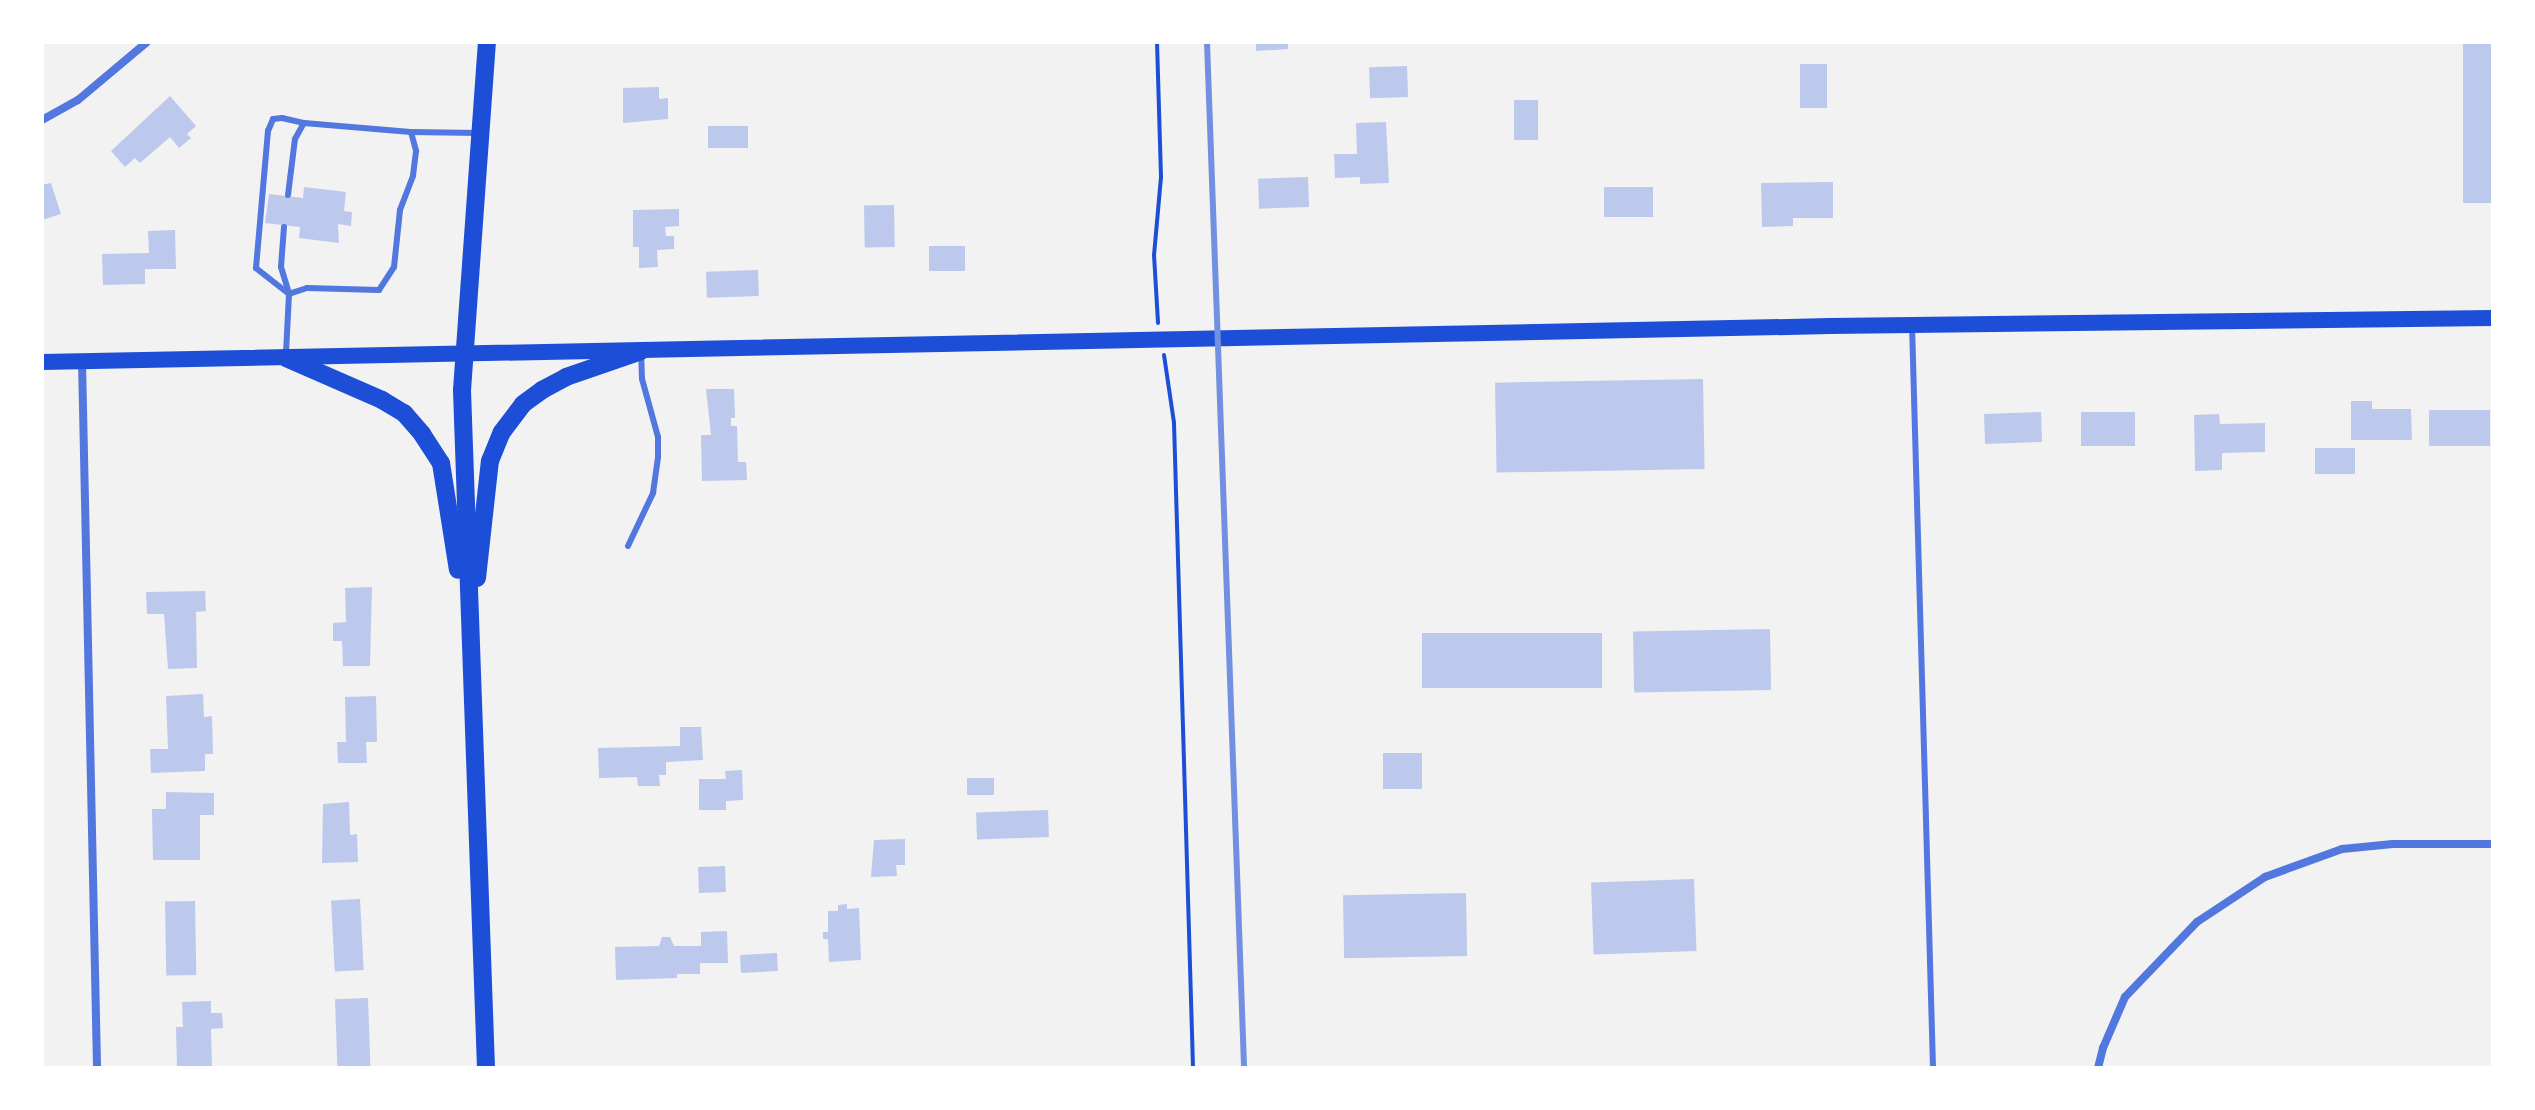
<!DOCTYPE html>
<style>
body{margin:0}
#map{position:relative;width:2535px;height:1110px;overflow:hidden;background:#f2f2f2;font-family:Bitter,serif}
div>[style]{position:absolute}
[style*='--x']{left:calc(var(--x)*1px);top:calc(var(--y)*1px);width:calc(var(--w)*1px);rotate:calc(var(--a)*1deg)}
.building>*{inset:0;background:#bdc9ec;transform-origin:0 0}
.path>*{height:4px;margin:-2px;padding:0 2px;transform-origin:2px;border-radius:2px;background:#1d4ed8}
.service>*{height:6px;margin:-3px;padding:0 3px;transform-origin:3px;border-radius:3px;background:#5277de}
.minor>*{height:8px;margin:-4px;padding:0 4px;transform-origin:4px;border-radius:4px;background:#5277de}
.secondary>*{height:16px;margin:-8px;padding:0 8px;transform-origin:8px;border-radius:8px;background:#1d4ed8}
.primary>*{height:18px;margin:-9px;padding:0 9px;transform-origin:9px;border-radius:9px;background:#1d4ed8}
.rail>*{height:6px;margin:-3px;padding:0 3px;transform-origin:3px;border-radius:3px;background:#7290e2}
span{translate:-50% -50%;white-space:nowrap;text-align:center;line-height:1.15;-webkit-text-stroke:6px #fff;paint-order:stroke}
.frame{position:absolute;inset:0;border:44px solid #fff;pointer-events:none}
</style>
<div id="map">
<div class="building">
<div style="clip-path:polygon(1256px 42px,1288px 42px,1288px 49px,1256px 51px)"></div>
<div style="left:2463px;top:42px;width:30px;height:161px"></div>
<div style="left:1800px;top:64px;width:27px;height:44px"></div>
<div style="left:1407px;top:66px;width:31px;height:38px;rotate:88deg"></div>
<div style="clip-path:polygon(659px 87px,659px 99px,668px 98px,668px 119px,623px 123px,623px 88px)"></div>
<div style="clip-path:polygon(170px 96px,196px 126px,187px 134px,191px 138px,179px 148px,170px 137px,140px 163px,135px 158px,125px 167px,111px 151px)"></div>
<div style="left:1514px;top:100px;width:24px;height:40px"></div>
<div style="clip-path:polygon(1386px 122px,1389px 183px,1360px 184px,1360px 177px,1335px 178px,1334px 154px,1357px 154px,1356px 123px)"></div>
<div style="left:708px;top:126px;width:40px;height:22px"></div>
<div style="left:1308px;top:177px;width:30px;height:50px;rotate:88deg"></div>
<div style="clip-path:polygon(1833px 182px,1833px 218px,1793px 218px,1793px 226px,1762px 227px,1761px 183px)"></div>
<div style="clip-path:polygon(51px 183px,61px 214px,42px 220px,42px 185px)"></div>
<div style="clip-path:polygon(304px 187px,346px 192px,344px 211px,352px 212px,351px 226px,338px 224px,339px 243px,299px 238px,300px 227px,265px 223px,269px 194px,303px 198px)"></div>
<div style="left:1653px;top:187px;width:30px;height:49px;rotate:90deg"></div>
<div style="left:894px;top:205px;width:42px;height:30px;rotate:89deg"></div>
<div style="clip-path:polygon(679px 209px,679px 226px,665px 227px,666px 236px,674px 236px,674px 249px,657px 250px,658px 267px,639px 268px,639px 247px,633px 247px,633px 210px)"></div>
<div style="clip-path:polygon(175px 230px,176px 269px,145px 269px,145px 284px,103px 285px,102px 254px,149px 253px,148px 231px)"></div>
<div style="left:929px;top:246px;width:36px;height:25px"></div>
<div style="left:758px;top:270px;width:26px;height:52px;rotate:88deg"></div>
<div style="left:1703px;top:379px;width:90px;height:208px;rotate:89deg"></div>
<div style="clip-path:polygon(706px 389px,734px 389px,735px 418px,731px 418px,731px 426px,737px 426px,738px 462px,746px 462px,747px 480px,702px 481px,701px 435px,711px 435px)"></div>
<div style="clip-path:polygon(2351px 401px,2372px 401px,2372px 409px,2411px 409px,2412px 440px,2351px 440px)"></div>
<div style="left:2490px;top:410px;width:36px;height:61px;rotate:90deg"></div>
<div style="left:2041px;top:412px;width:30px;height:57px;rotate:88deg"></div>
<div style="left:2081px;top:412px;width:54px;height:34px"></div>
<div style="clip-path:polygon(2219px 414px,2220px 424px,2265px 423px,2265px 452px,2222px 453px,2222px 470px,2195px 471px,2194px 415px)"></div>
<div style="left:2315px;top:448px;width:40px;height:26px"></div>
<div style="clip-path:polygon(372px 587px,370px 666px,343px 666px,342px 641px,333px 641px,333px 623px,346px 622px,345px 588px)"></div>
<div style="clip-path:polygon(205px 591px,206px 611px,196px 612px,197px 668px,168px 669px,164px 614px,147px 614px,146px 592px)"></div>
<div style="left:1770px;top:629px;width:61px;height:137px;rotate:89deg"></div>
<div style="left:1602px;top:633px;width:55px;height:180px;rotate:90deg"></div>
<div style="clip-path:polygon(203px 694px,204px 717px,212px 716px,213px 754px,205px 754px,205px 771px,151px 773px,150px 749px,168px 749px,166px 696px)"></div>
<div style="clip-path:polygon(376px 696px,377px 742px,366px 742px,367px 763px,338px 763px,337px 742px,346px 742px,345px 697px)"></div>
<div style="clip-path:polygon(680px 727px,701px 727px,703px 760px,666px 762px,666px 775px,659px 775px,660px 786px,638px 786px,637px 777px,599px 778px,598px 748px,680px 746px)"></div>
<div style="left:1383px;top:753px;width:39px;height:36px"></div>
<div style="clip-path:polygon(742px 770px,743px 800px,726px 801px,726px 810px,699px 810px,699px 779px,726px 779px,725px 771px)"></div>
<div style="left:994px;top:778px;width:17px;height:27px;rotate:90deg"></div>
<div style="clip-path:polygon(166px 792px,214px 793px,214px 815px,200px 815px,200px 860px,153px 860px,152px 809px,166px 809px)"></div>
<div style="clip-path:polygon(349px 802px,350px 835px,357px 834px,358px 862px,322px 863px,323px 804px)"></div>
<div style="left:1048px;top:810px;width:27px;height:72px;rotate:88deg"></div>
<div style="clip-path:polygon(905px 839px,905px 865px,896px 865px,897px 876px,871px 877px,874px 840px)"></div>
<div style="left:725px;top:866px;width:26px;height:27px;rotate:88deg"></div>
<div style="left:1694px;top:879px;width:72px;height:103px;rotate:88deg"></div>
<div style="left:1466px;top:893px;width:63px;height:123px;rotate:89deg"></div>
<div style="left:360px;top:899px;width:71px;height:29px;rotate:87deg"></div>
<div style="left:195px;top:901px;width:74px;height:30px;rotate:89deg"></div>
<div style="clip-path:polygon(847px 904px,847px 909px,859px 908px,861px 960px,829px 962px,828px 939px,823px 939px,823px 932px,828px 932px,828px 911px,838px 911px,838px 905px)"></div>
<div style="clip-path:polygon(727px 931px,728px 963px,700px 963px,700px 974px,677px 974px,677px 978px,616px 980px,615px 947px,659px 946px,662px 937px,670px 937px,674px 946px,701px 946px,701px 932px)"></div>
<div style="left:777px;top:953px;width:18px;height:37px;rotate:87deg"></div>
<div style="left:368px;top:998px;width:70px;height:33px;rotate:88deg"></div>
<div style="clip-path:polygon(211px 1001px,211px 1013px,222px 1013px,223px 1028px,211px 1029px,212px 1068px,177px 1068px,176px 1027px,183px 1027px,182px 1002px)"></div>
</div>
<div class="path">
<div style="--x:1157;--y:42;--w:135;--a:88.3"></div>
<div style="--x:1161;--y:177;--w:78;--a:95.1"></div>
<div style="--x:1154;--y:255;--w:68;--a:86.6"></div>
<div style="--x:1164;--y:355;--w:69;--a:81.6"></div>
<div style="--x:1174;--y:423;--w:645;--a:88.31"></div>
</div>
<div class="service">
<div style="--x:282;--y:118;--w:23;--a:13"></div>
<div style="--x:304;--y:123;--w:107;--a:4.8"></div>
<div style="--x:411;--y:132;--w:20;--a:75"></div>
<div style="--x:416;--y:151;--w:25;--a:97"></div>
<div style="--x:413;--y:176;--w:36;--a:111"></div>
<div style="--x:400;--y:210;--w:57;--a:96"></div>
<div style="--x:394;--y:267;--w:27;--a:123"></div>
<div style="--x:379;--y:290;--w:72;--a:-178.4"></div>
<div style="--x:307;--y:288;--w:19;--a:162"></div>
<div style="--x:289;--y:294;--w:42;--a:-141.8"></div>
<div style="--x:256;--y:268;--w:138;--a:-85"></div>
<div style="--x:268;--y:131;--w:13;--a:-67"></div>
<div style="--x:273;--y:119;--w:9;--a:-6"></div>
<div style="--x:411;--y:132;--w:68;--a:0.8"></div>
<div style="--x:288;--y:195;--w:56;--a:-82.9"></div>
<div style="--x:295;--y:139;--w:18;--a:-61"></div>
<div style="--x:284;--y:227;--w:40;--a:94.3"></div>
<div style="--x:281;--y:267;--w:28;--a:73"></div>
<div style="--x:289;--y:294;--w:60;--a:92.9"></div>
<div style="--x:1912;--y:325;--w:743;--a:88.38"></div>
<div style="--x:628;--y:546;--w:59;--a:-64.7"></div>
<div style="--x:653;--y:493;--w:36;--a:-82"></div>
<div style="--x:658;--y:457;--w:20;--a:-90"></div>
<div style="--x:658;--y:437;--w:60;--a:-105.4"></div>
<div style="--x:642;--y:379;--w:24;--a:-92"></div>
</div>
<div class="minor">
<div style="--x:42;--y:120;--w:41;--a:-29.1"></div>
<div style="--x:78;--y:100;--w:90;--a:-40"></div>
<div style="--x:82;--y:361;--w:707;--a:88.78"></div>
<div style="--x:2098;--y:1068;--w:21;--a:-76"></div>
<div style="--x:2103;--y:1048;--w:56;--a:-66.7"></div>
<div style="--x:2125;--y:997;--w:104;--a:-46.2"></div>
<div style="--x:2197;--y:922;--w:82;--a:-33.5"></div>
<div style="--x:2265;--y:877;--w:82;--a:-20"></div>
<div style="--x:2342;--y:849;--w:51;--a:-5.6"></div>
<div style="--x:2393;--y:844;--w:100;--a:0"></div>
</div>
<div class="secondary">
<div style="--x:42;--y:362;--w:1788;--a:-1.15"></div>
<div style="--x:1830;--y:326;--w:663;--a:-0.69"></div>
</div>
<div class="primary">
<div style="--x:286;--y:358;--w:105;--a:23.6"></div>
<div style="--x:382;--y:400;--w:26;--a:31"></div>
<div style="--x:404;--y:413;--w:28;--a:49"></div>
<div style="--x:422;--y:434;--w:35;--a:57"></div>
<div style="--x:441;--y:463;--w:108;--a:81"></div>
<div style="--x:477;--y:578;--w:118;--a:-83.7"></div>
<div style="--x:490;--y:461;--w:31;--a:-68"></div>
<div style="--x:502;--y:432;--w:35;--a:-53"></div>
<div style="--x:523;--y:404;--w:24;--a:-36"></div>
<div style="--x:542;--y:390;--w:27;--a:-28"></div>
<div style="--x:566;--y:377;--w:79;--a:-19.1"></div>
<div style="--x:486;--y:1068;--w:678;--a:-92.03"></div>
<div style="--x:462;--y:390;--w:349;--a:-85.9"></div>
</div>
<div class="rail">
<div style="--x:1207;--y:42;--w:1027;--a:87.93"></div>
</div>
<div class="frame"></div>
</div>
